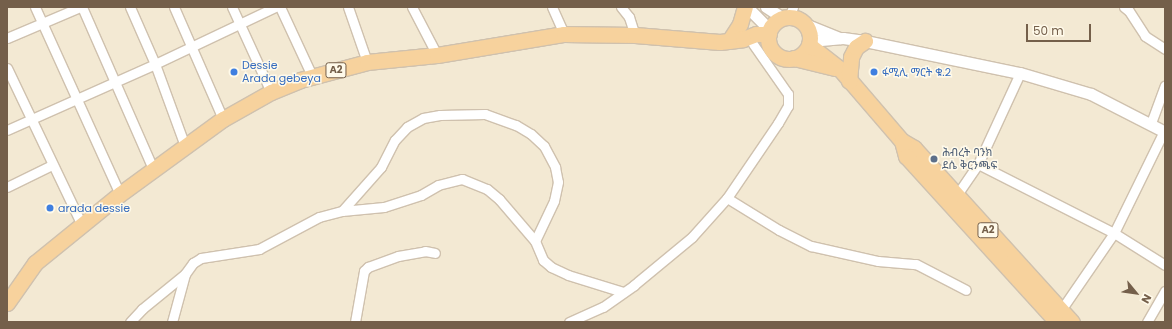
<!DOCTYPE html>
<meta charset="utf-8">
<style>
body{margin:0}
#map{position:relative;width:1172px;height:329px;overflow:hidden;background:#fcf6e4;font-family:Poppins,"Noto Sans Ethiopic",sans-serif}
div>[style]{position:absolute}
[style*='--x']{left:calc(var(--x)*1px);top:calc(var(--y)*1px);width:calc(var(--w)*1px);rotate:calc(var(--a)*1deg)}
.residential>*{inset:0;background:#f3e9d3;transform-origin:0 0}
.roads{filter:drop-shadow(1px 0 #cfc1ae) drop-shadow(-1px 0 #cfc1ae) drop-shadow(0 1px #cfc1ae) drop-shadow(0 -1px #cfc1ae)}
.minor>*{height:9px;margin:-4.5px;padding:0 4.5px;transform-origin:4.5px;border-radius:4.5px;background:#fff}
.tertiary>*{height:11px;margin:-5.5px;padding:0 5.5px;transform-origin:5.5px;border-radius:5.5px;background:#fff}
.trunk>*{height:15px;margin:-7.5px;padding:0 7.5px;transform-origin:7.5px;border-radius:7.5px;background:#f7d29d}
.trunk>.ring{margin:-7.5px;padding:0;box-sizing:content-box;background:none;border:15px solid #f7d29d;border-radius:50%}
.dots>*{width:11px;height:11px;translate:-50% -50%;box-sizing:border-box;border:2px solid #fffaea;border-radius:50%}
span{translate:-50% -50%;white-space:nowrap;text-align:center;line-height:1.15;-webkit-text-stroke:3px #fffaea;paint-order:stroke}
.shield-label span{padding:1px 3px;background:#fffaea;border:1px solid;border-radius:3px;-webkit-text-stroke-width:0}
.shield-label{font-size:10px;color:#745f4a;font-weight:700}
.shop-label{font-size:11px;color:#366cbe}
.left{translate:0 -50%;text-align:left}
.service-label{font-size:11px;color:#4e5e75}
.frame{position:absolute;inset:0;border:8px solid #745f4a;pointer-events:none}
.north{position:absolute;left:1116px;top:273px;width:40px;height:40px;-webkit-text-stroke:3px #fffaea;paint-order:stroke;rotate:119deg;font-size:11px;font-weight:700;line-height:16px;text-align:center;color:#745f4a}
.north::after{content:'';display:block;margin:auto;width:14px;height:18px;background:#745f4a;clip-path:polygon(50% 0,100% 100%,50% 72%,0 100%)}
.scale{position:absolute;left:1026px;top:24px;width:65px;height:18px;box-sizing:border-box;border:2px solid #745f4a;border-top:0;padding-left:5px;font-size:12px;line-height:14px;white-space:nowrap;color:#745f4a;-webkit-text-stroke:3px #fffaea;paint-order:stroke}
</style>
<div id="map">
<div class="residential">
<div style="left:7px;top:7px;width:1158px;height:315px"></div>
</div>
<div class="roads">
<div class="minor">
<div style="--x:35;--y:7;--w:205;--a:65.6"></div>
<div style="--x:82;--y:7;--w:177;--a:66.3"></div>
<div style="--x:130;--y:7;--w:62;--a:66.3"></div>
<div style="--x:155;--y:64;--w:87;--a:69.9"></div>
<div style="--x:174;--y:7;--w:122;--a:66.4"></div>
<div style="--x:232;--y:7;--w:94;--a:65.4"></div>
<div style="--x:280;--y:7;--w:76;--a:65.1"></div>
<div style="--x:348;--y:7;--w:58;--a:70.9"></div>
<div style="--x:412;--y:7;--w:54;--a:62.5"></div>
<div style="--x:552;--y:7;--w:30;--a:66"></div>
<div style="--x:621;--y:7;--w:13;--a:51"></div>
<div style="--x:629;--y:17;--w:19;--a:72"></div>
<div style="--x:1124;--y:7;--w:6;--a:39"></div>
<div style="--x:1129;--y:11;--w:30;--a:57"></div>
<div style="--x:1145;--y:36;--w:24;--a:33"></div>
<div style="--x:789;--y:17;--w:11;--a:-68"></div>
<div style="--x:7;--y:38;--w:79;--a:-23"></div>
<div style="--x:7;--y:68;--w:174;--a:64.5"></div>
<div style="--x:1151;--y:123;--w:40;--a:-69.8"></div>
<div style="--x:7;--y:130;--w:162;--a:-24"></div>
<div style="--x:155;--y:64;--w:133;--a:-25.4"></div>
<div style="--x:978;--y:164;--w:153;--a:26.9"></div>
<div style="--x:1114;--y:233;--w:60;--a:32.1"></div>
<div style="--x:7;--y:187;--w:50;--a:-26.1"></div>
<div style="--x:727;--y:198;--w:61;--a:31.6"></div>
<div style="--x:779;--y:230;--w:36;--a:27"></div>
<div style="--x:811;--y:246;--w:69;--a:12.6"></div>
<div style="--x:878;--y:261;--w:38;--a:5"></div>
<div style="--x:916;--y:264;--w:56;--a:27.5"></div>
<div style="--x:954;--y:199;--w:42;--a:-55.6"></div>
<div style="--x:978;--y:164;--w:100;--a:-65.2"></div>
<div style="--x:342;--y:211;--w:59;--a:-48.4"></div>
<div style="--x:381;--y:167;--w:30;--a:-63"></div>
<div style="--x:395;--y:140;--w:18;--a:-47"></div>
<div style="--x:407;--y:127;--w:18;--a:-29"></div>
<div style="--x:423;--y:118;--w:17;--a:-10"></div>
<div style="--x:440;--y:115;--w:45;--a:-1.3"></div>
<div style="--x:485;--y:114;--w:33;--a:20"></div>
<div style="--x:516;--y:125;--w:17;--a:31"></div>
<div style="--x:531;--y:134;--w:18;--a:43"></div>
<div style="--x:544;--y:146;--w:24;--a:62"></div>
<div style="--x:555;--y:167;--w:15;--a:79"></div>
<div style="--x:558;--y:182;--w:19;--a:102"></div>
<div style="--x:554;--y:201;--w:44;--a:115.4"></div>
<div style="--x:1059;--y:313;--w:97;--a:-55.5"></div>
<div style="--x:1114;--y:233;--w:114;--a:-63.9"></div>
<div style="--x:130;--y:322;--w:18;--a:-47"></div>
<div style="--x:142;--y:309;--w:55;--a:-39.1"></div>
<div style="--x:172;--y:322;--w:50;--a:-74.8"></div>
<div style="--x:185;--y:274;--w:14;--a:-54"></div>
<div style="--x:193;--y:263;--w:9;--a:-32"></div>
<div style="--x:201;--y:258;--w:59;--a:-8.8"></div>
<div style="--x:259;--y:249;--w:68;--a:-28.1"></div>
<div style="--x:319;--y:217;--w:24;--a:-15"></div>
<div style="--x:342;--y:211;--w:42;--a:-5.4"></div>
<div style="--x:384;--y:207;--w:39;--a:-18"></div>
<div style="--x:421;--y:195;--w:20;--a:-30"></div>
<div style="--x:438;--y:185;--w:25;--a:-14"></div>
<div style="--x:462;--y:179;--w:27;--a:22"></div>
<div style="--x:487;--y:189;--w:16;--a:40"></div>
<div style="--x:499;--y:199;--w:55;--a:49.4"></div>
<div style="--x:535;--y:241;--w:21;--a:67"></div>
<div style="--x:543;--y:260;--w:11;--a:41"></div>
<div style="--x:551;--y:267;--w:19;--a:25"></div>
<div style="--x:568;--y:275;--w:58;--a:17.2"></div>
<div style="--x:355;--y:322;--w:52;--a:-80"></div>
<div style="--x:364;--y:271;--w:6;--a:-45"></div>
<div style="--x:368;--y:267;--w:32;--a:-20"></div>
<div style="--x:398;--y:256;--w:27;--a:-10"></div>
<div style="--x:425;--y:251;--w:10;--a:11"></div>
<div style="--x:569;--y:322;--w:37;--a:-24"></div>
<div style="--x:603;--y:307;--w:38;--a:-35"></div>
<div style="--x:634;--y:285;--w:75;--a:-39.6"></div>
<div style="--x:692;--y:237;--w:52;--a:-48.1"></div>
<div style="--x:727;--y:198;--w:91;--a:-55.8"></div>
<div style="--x:778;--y:123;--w:20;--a:-60"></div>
<div style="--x:788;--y:106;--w:12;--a:-90"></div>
<div style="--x:788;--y:94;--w:61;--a:-125"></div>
<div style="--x:1147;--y:322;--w:36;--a:-60"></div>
</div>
<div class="tertiary">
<div style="--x:747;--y:7;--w:33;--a:45"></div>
<div style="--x:766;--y:7;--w:20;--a:33"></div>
<div style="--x:805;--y:24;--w:38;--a:22"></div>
<div style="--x:810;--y:41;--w:33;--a:-5"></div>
<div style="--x:843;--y:38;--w:22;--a:8"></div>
<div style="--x:865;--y:41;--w:158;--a:11.7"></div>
<div style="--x:1020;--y:73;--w:74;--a:16.5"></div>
<div style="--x:1091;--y:94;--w:83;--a:27.2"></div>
</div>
<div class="trunk">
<div class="ring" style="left:768px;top:17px;width:27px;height:27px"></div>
<div style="--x:729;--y:41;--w:20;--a:-57"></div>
<div style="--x:740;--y:24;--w:18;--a:-74"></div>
<div style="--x:809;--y:45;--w:39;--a:38"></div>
<div style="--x:840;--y:69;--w:95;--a:49.3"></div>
<div style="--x:902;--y:141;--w:14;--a:30"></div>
<div style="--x:914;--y:148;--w:235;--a:47.8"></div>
<div style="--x:794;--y:58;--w:42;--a:13.7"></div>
<div style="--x:849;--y:81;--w:24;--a:-85"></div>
<div style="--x:851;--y:57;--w:11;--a:-63"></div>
<div style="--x:856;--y:47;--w:11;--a:-34"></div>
<div style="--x:902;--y:141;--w:16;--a:75"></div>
<div style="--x:906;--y:156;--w:224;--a:47.7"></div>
<div style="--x:7;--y:303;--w:49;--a:-55"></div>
<div style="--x:35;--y:263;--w:109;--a:-39.1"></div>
<div style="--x:120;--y:194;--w:127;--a:-36.1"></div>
<div style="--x:223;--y:119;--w:55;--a:-29.4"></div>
<div style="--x:271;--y:92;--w:31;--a:-22"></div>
<div style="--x:300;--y:80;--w:69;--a:-15"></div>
<div style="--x:367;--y:62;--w:70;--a:-5.7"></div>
<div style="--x:437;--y:55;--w:129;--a:-9.4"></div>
<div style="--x:564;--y:34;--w:71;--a:0.8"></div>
<div style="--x:635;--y:35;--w:85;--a:4.7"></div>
<div style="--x:720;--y:42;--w:23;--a:-7"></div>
<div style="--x:743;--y:39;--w:14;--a:-21"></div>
<div style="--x:756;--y:34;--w:13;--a:0"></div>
</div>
</div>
<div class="dots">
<div style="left:234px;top:72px;background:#3f7fe0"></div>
<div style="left:874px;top:72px;background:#3f7fe0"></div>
<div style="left:934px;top:159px;background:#5c6f8a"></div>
<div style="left:50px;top:208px;background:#3f7fe0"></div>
</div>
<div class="shield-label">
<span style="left:336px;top:70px">A2</span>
<span style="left:988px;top:230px">A2</span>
</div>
<div class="shop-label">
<span class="left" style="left:242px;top:72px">Dessie<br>Arada gebeya</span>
<span class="left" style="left:882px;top:72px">ፋሚሊ ማርት ቁ.2</span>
<span class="left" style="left:58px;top:208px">arada dessie</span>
</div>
<div class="service-label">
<span class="left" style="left:942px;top:159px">ሕብረት ባንክ<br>ደሴ ቅርንጫፍ</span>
</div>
<div class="frame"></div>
<div class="north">N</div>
<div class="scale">50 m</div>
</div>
